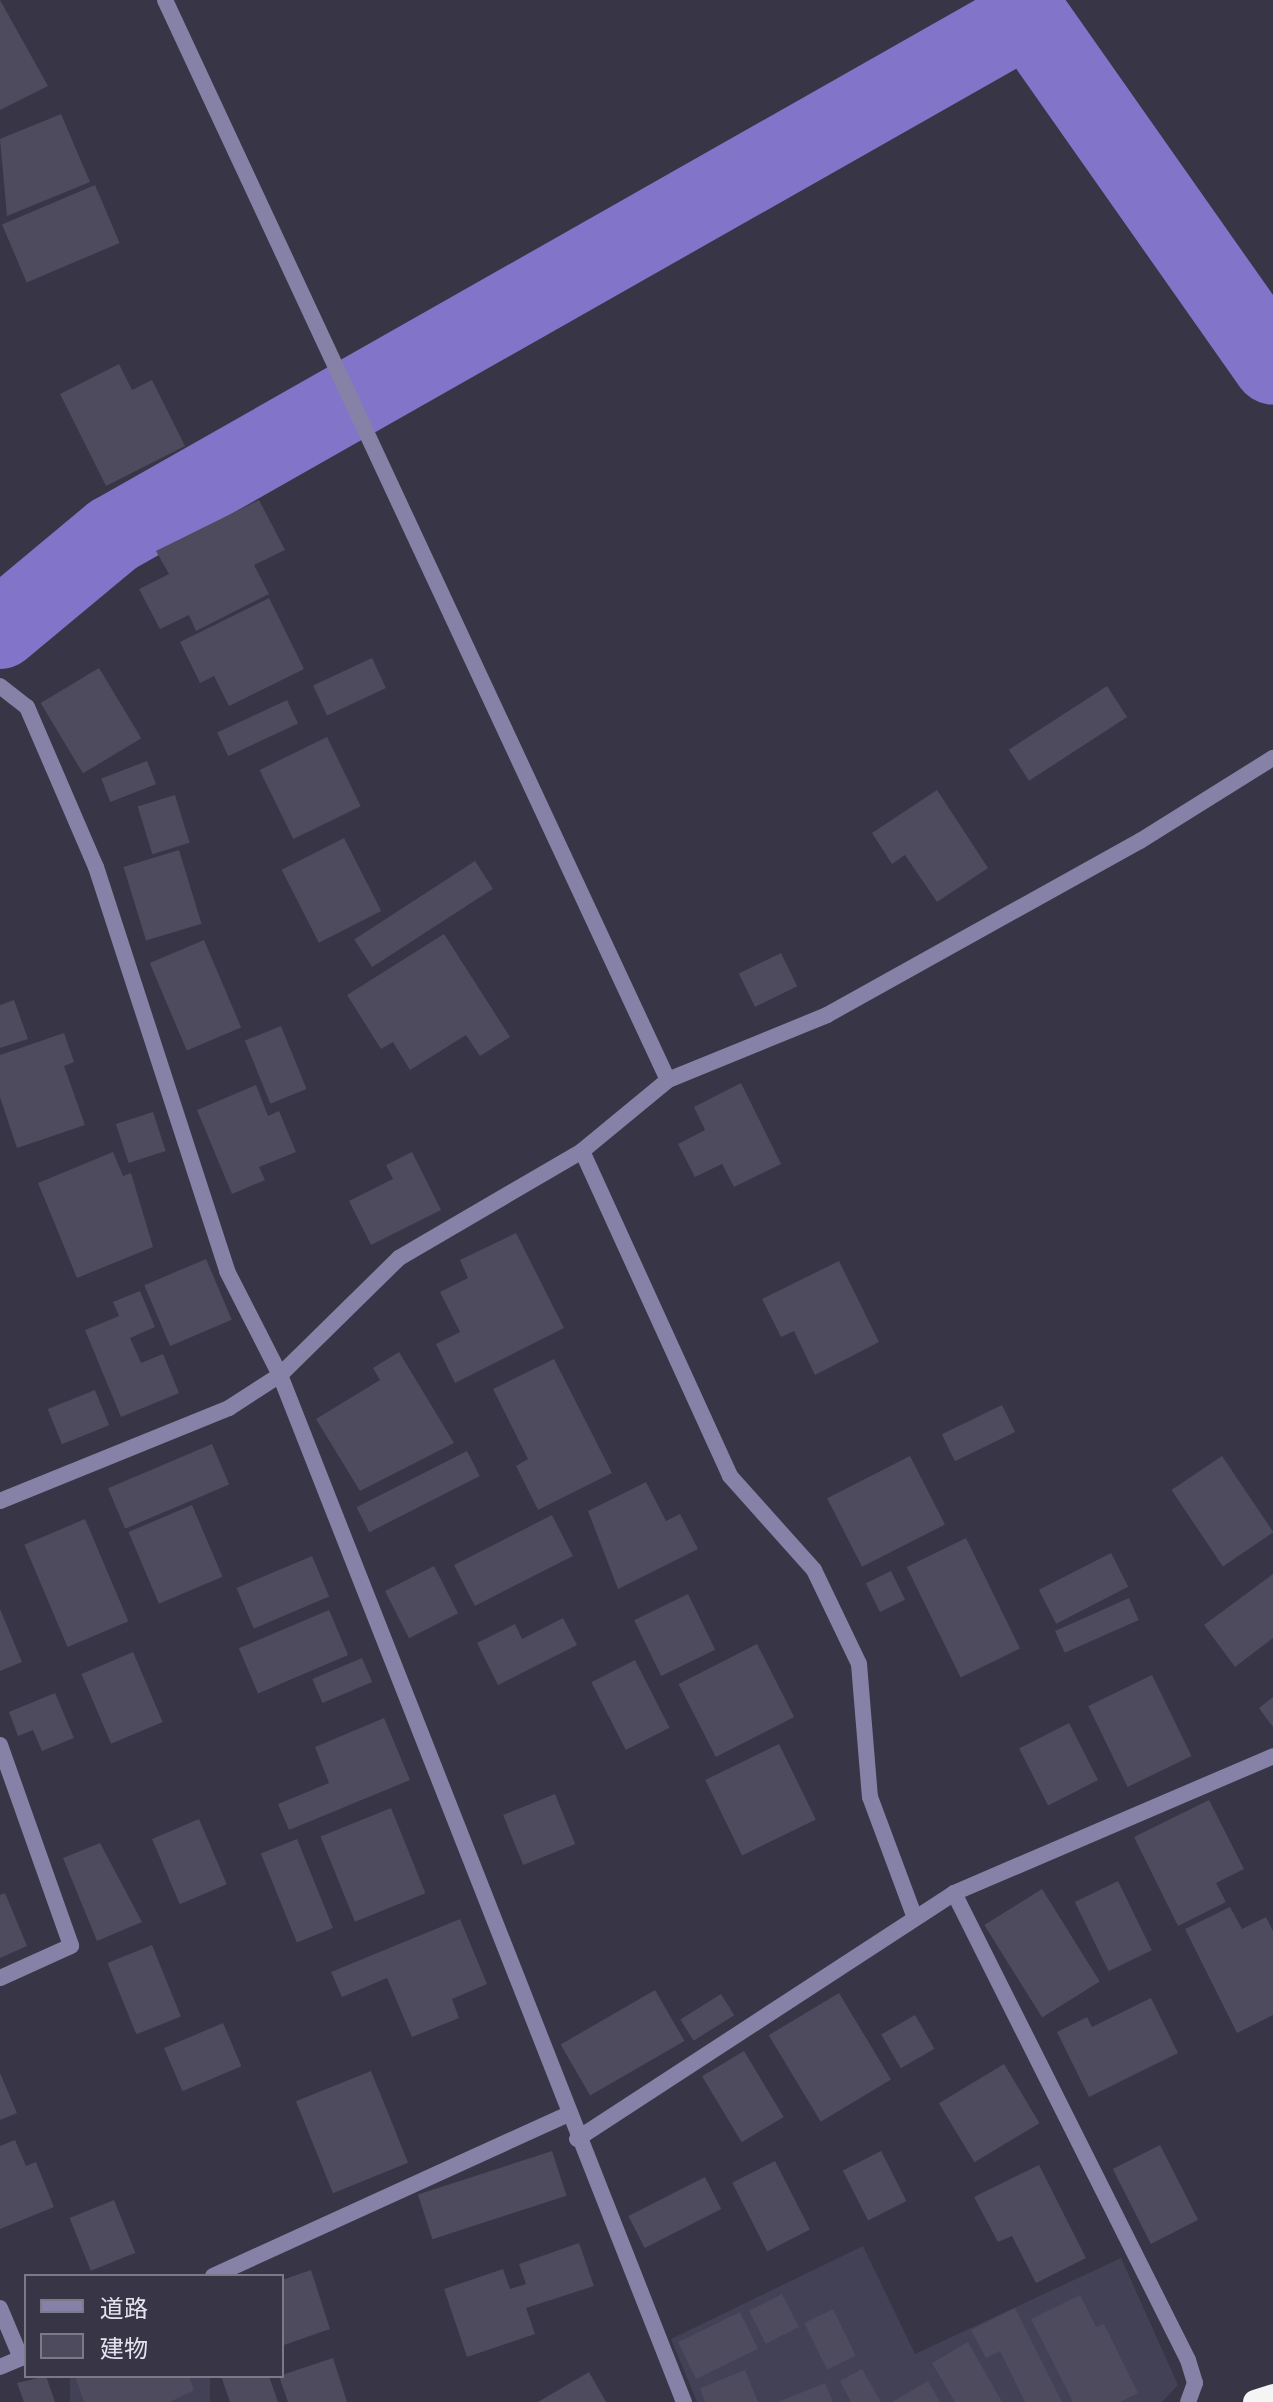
<!DOCTYPE html>
<meta charset="utf-8">
<style>
body{margin:0}
#map{position:relative;width:1273px;height:2402px;overflow:hidden;background:#373546;font-family:Commissioner,"Noto Sans JP",sans-serif}
div>[style]{position:absolute}
[style*='--x']{left:calc(var(--x)*1px);top:calc(var(--y)*1px);width:calc(var(--w)*1px);rotate:calc(var(--a)*1deg)}
.built>*{inset:0;background:#434156;transform-origin:0 0}
.river>*{height:80px;margin:-40px;padding:0 40px;transform-origin:40px;border-radius:40px;background:#8275c9}
.building>*{inset:0;background:#4d4b5d;transform-origin:0 0}
.street>*{height:16px;margin:-8px;padding:0 8px;transform-origin:8px;border-radius:8px;background:#8682a7}
.highway>*{height:24px;margin:-12px;padding:0 12px;transform-origin:12px;border-radius:12px;background:#f5f5f5}
span{translate:-50% -50%;white-space:nowrap;text-align:center;line-height:1.15;-webkit-text-stroke:6px #373546;paint-order:stroke}
.legend{position:absolute;left:24px;top:2274px;width:260px;height:104px;box-sizing:border-box;background:#373546;border:2px solid #7c7a89;margin:0;padding:10px 14px;list-style:none;font-size:24px;color:#e3e2ed}
.legend li{display:flex;align-items:center;gap:16px;height:40px}
.legend b{width:40px;border:2px solid #7c7a89}
</style>
<div id="map">
<div class="built">
<div style="clip-path:polygon(863px 2246px,915px 2354px,1121px 2258px,1178px 2385px,1162px 2402px,697px 2402px,671px 2339px)"></div>
<div style="left:70px;top:2376px;width:140px;height:27px"></div>
</div>
<div class="river">
<div style="--x:0;--y:629;--w:147;--a:-39.8"></div>
<div style="--x:113;--y:535;--w:1052;--a:-29.56"></div>
<div style="--x:1028;--y:16;--w:426;--a:54.9"></div>
</div>
<div class="building">
<div style="clip-path:polygon(0 0,48px 86px,0 110px)"></div>
<div style="clip-path:polygon(61px 114px,90px 182px,7px 216px,0 139px)"></div>
<div style="left:95px;top:185px;width:63px;height:101px;rotate:67deg"></div>
<div style="clip-path:polygon(119px 364px,132px 390px,152px 380px,185px 446px,106px 486px,60px 394px)"></div>
<div style="clip-path:polygon(259px 500px,285px 550px,254px 565px,269px 594px,196px 631px,189px 615px,160px 629px,139px 589px,169px 574px,156px 551px)"></div>
<div style="clip-path:polygon(269px 598px,304px 669px,229px 706px,214px 676px,200px 683px,180px 642px)"></div>
<div style="left:372px;top:658px;width:33px;height:65px;rotate:65deg"></div>
<div style="left:99px;top:668px;width:82px;height:68px;rotate:59deg"></div>
<div style="left:1107px;top:686px;width:37px;height:117px;rotate:57deg"></div>
<div style="left:287px;top:700px;width:26px;height:77px;rotate:65deg"></div>
<div style="left:327px;top:737px;width:77px;height:75px;rotate:64deg"></div>
<div style="left:147px;top:761px;width:25px;height:49px;rotate:69deg"></div>
<div style="clip-path:polygon(937px 790px,988px 868px,937px 902px,905px 855px,892px 864px,872px 833px)"></div>
<div style="left:175px;top:795px;width:50px;height:39px;rotate:73deg"></div>
<div style="left:344px;top:838px;width:82px;height:70px;rotate:63deg"></div>
<div style="left:179px;top:850px;width:77px;height:58px;rotate:73deg"></div>
<div style="left:475px;top:861px;width:33px;height:144px;rotate:57deg"></div>
<div style="clip-path:polygon(444px 934px,510px 1037px,480px 1056px,466px 1035px,410px 1070px,393px 1042px,381px 1049px,347px 995px)"></div>
<div style="left:204px;top:940px;width:95px;height:59px;rotate:67deg"></div>
<div style="left:781px;top:953px;width:37px;height:47px;rotate:64deg"></div>
<div style="clip-path:polygon(14px 1000px,28px 1039px,0 1048px,0 1005px)"></div>
<div style="left:281px;top:1026px;width:68px;height:39px;rotate:68deg"></div>
<div style="clip-path:polygon(64px 1033px,74px 1062px,64px 1066px,85px 1125px,17px 1148px,0 1097px,0 1055px)"></div>
<div style="clip-path:polygon(741px 1083px,781px 1164px,734px 1187px,722px 1164px,695px 1177px,678px 1144px,705px 1130px,694px 1107px)"></div>
<div style="clip-path:polygon(256px 1085px,268px 1116px,279px 1111px,296px 1152px,259px 1167px,265px 1180px,232px 1194px,197px 1110px)"></div>
<div style="left:153px;top:1112px;width:41px;height:39px;rotate:72deg"></div>
<div style="clip-path:polygon(113px 1152px,123px 1176px,131px 1173px,153px 1247px,77px 1278px,38px 1183px)"></div>
<div style="clip-path:polygon(412px 1152px,441px 1210px,371px 1245px,349px 1201px,393px 1179px,386px 1165px)"></div>
<div style="clip-path:polygon(516px 1233px,564px 1328px,455px 1383px,436px 1344px,460px 1332px,440px 1292px,468px 1278px,460px 1260px)"></div>
<div style="left:206px;top:1259px;width:66px;height:67px;rotate:67deg"></div>
<div style="clip-path:polygon(839px 1261px,879px 1342px,815px 1375px,794px 1331px,781px 1337px,762px 1299px)"></div>
<div style="clip-path:polygon(140px 1291px,155px 1327px,130px 1338px,141px 1363px,163px 1354px,179px 1393px,121px 1417px,85px 1330px,119px 1316px,113px 1302px)"></div>
<div style="clip-path:polygon(399px 1352px,454px 1443px,360px 1491px,316px 1419px,380px 1380px,373px 1368px)"></div>
<div style="clip-path:polygon(554px 1359px,612px 1473px,538px 1510px,516px 1466px,528px 1459px,493px 1389px)"></div>
<div style="left:95px;top:1390px;width:38px;height:51px;rotate:68deg"></div>
<div style="left:1002px;top:1405px;width:30px;height:67px;rotate:64deg"></div>
<div style="left:212px;top:1444px;width:44px;height:113px;rotate:67deg"></div>
<div style="left:467px;top:1451px;width:28px;height:124px;rotate:63deg"></div>
<div style="left:910px;top:1456px;width:77px;height:93px;rotate:63deg"></div>
<div style="left:1222px;top:1456px;width:92px;height:61px;rotate:56deg"></div>
<div style="clip-path:polygon(646px 1482px,666px 1521px,680px 1514px,698px 1549px,618px 1589px,588px 1511px)"></div>
<div style="left:192px;top:1505px;width:78px;height:69px;rotate:67deg"></div>
<div style="left:552px;top:1515px;width:46px;height:110px;rotate:63deg"></div>
<div style="left:85px;top:1519px;width:111px;height:66px;rotate:67deg"></div>
<div style="left:966px;top:1538px;width:123px;height:66px;rotate:64deg"></div>
<div style="left:1111px;top:1553px;width:38px;height:81px;rotate:63deg"></div>
<div style="left:312px;top:1556px;width:44px;height:82px;rotate:67deg"></div>
<div style="left:434px;top:1566px;width:53px;height:55px;rotate:63deg"></div>
<div style="left:891px;top:1571px;width:32px;height:28px;rotate:64deg"></div>
<div style="clip-path:polygon(1273px 1574px,1273px 1638px,1235px 1667px,1204px 1625px)"></div>
<div style="left:688px;top:1594px;width:62px;height:60px;rotate:64deg"></div>
<div style="left:1129px;top:1598px;width:24px;height:81px;rotate:66deg"></div>
<div style="clip-path:polygon(0 1609px,22px 1662px,0 1671px)"></div>
<div style="left:329px;top:1610px;width:49px;height:98px;rotate:67deg"></div>
<div style="clip-path:polygon(563px 1618px,577px 1645px,498px 1685px,477px 1643px,515px 1624px,522px 1639px)"></div>
<div style="left:757px;top:1644px;width:82px;height:88px;rotate:63deg"></div>
<div style="left:133px;top:1652px;width:76px;height:56px;rotate:67deg"></div>
<div style="left:362px;top:1658px;width:26px;height:54px;rotate:67deg"></div>
<div style="left:635px;top:1660px;width:76px;height:49px;rotate:63deg"></div>
<div style="left:1152px;top:1675px;width:90px;height:71px;rotate:64deg"></div>
<div style="clip-path:polygon(55px 1693px,74px 1738px,42px 1751px,33px 1730px,18px 1736px,9px 1712px)"></div>
<div style="clip-path:polygon(1273px 1697px,1273px 1727px,1259px 1708px)"></div>
<div style="clip-path:polygon(384px 1718px,410px 1780px,289px 1830px,278px 1804px,329px 1783px,315px 1747px)"></div>
<div style="left:1069px;top:1723px;width:64px;height:56px;rotate:63deg"></div>
<div style="left:779px;top:1744px;width:84px;height:82px;rotate:64deg"></div>
<div style="left:555px;top:1794px;width:54px;height:56px;rotate:68deg"></div>
<div style="clip-path:polygon(1209px 1800px,1244px 1869px,1216px 1883px,1226px 1902px,1178px 1926px,1134px 1837px)"></div>
<div style="left:391px;top:1808px;width:92px;height:76px;rotate:68deg"></div>
<div style="left:199px;top:1819px;width:71px;height:51px;rotate:67deg"></div>
<div style="left:297px;top:1839px;width:96px;height:39px;rotate:68deg"></div>
<div style="clip-path:polygon(100px 1843px,142px 1922px,97px 1941px,63px 1858px)"></div>
<div style="left:1118px;top:1881px;width:77px;height:48px;rotate:64deg"></div>
<div style="left:1042px;top:1889px;width:109px;height:68px;rotate:58deg"></div>
<div style="clip-path:polygon(5px 1893px,27px 1946px,0 1958px,0 1895px)"></div>
<div style="clip-path:polygon(1230px 1907px,1242px 1929px,1266px 1917px,1273px 1931px,1273px 2015px,1237px 2033px,1185px 1929px)"></div>
<div style="clip-path:polygon(460px 1919px,487px 1984px,452px 1999px,459px 2018px,412px 2037px,387px 1978px,342px 1997px,331px 1972px)"></div>
<div style="left:152px;top:1945px;width:77px;height:48px;rotate:68deg"></div>
<div style="left:655px;top:1990px;width:59px;height:109px;rotate:60deg"></div>
<div style="left:839px;top:1993px;width:101px;height:82px;rotate:59deg"></div>
<div style="left:721px;top:1994px;width:25px;height:48px;rotate:58deg"></div>
<div style="clip-path:polygon(1151px 1998px,1178px 2053px,1089px 2097px,1057px 2032px,1087px 2017px,1092px 2027px)"></div>
<div style="left:915px;top:2015px;width:39px;height:39px;rotate:60deg"></div>
<div style="left:223px;top:2023px;width:47px;height:64px;rotate:67deg"></div>
<div style="left:744px;top:2051px;width:77px;height:49px;rotate:59deg"></div>
<div style="left:1004px;top:2064px;width:69px;height:76px;rotate:59deg"></div>
<div style="left:371px;top:2071px;width:99px;height:81px;rotate:68deg"></div>
<div style="clip-path:polygon(0 2073px,17px 2113px,0 2120px)"></div>
<div style="clip-path:polygon(15px 2140px,26px 2166px,36px 2162px,54px 2207px,0 2229px,0 2146px)"></div>
<div style="left:1160px;top:2145px;width:84px;height:53px;rotate:63deg"></div>
<div style="left:552px;top:2151px;width:47px;height:141px;rotate:72deg"></div>
<div style="left:881px;top:2151px;width:56px;height:43px;rotate:63deg"></div>
<div style="left:775px;top:2161px;width:77px;height:48px;rotate:63deg"></div>
<div style="clip-path:polygon(1039px 2165px,1086px 2258px,1036px 2283px,1012px 2236px,998px 2242px,974px 2197px)"></div>
<div style="left:705px;top:2177px;width:36px;height:86px;rotate:63deg"></div>
<div style="left:114px;top:2200px;width:57px;height:48px;rotate:68deg"></div>
<div style="clip-path:polygon(579px 2243px,594px 2286px,526px 2308px,535px 2334px,467px 2357px,444px 2289px,503px 2269px,510px 2289px,526px 2284px,519px 2264px)"></div>
<div style="clip-path:polygon(311px 2270px,330px 2329px,284px 2345px,282px 2280px)"></div>
<div style="left:782px;top:2294px;width:37px;height:37px;rotate:63deg"></div>
<div style="clip-path:polygon(1080px 2295px,1096px 2327px,1104px 2324px,1138px 2393px,1120px 2402px,1073px 2402px,1031px 2319px)"></div>
<div style="clip-path:polygon(1015px 2308px,1062px 2402px,1025px 2402px,1000px 2351px,986px 2358px,971px 2330px)"></div>
<div style="left:833px;top:2309px;width:52px;height:32px;rotate:64deg"></div>
<div style="left:740px;top:2312px;width:41px;height:69px;rotate:64deg"></div>
<div style="clip-path:polygon(968px 2342px,1002px 2402px,955px 2402px,932px 2363px)"></div>
<div style="clip-path:polygon(333px 2358px,347px 2402px,288px 2402px,279px 2376px)"></div>
<div style="clip-path:polygon(862px 2369px,881px 2402px,851px 2402px,840px 2381px)"></div>
<div style="clip-path:polygon(745px 2370px,758px 2402px,705px 2402px,700px 2388px)"></div>
<div style="clip-path:polygon(589px 2372px,606px 2402px,538px 2402px)"></div>
<div style="clip-path:polygon(46px 2376px,55px 2402px,24px 2402px,17px 2383px)"></div>
<div style="clip-path:polygon(75px 2376px,189px 2376px,194px 2390px,170px 2402px,84px 2402px)"></div>
<div style="clip-path:polygon(221px 2376px,269px 2376px,278px 2402px,230px 2402px)"></div>
<div style="clip-path:polygon(928px 2381px,940px 2402px,892px 2402px)"></div>
<div style="clip-path:polygon(825px 2383px,833px 2402px,778px 2402px)"></div>
</div>
<div class="street">
<div style="--x:165;--y:0;--w:1191;--a:65.03"></div>
<div style="--x:0;--y:686;--w:34;--a:38"></div>
<div style="--x:27;--y:707;--w:174;--a:66.7"></div>
<div style="--x:96;--y:867;--w:425;--a:72"></div>
<div style="--x:227;--y:1271;--w:117;--a:63"></div>
<div style="--x:280;--y:1375;--w:1104;--a:68.53"></div>
<div style="--x:582;--y:1151;--w:357;--a:65.5"></div>
<div style="--x:730;--y:1476;--w:126;--a:48.2"></div>
<div style="--x:814;--y:1570;--w:104;--a:64.4"></div>
<div style="--x:859;--y:1664;--w:133;--a:85.3"></div>
<div style="--x:870;--y:1797;--w:129;--a:69.6"></div>
<div style="--x:0;--y:1501;--w:247;--a:-22.1"></div>
<div style="--x:229;--y:1408;--w:61;--a:-32.9"></div>
<div style="--x:280;--y:1375;--w:167;--a:-44.5"></div>
<div style="--x:399;--y:1258;--w:212;--a:-30.3"></div>
<div style="--x:582;--y:1151;--w:112;--a:-39.5"></div>
<div style="--x:668;--y:1080;--w:172;--a:-22.2"></div>
<div style="--x:827;--y:1015;--w:358;--a:-29.1"></div>
<div style="--x:1140;--y:841;--w:157;--a:-32"></div>
<div style="--x:0;--y:1745;--w:213;--a:70.5"></div>
<div style="--x:71;--y:1946;--w:78;--a:155.7"></div>
<div style="--x:954;--y:1893;--w:522;--a:63.39"></div>
<div style="--x:1188;--y:2360;--w:24;--a:73"></div>
<div style="--x:1195;--y:2383;--w:20;--a:110"></div>
<div style="--x:577;--y:2139;--w:450;--a:-33.1"></div>
<div style="--x:954;--y:1893;--w:347;--a:-23.2"></div>
<div style="--x:213;--y:2276;--w:389;--a:-24.5"></div>
<div style="--x:0;--y:2308;--w:54;--a:67.2"></div>
<div style="--x:0;--y:2367;--w:28;--a:-23"></div>
</div>
<div class="highway">
<div style="--x:1255;--y:2402;--w:19;--a:-18"></div>
</div>
<ul class="legend">
<li><b style="height:10px;background:#8682a7"></b>道路</li>
<li><b style="height:22px;background:#4d4b5d"></b>建物</li>
</ul>
</div>
